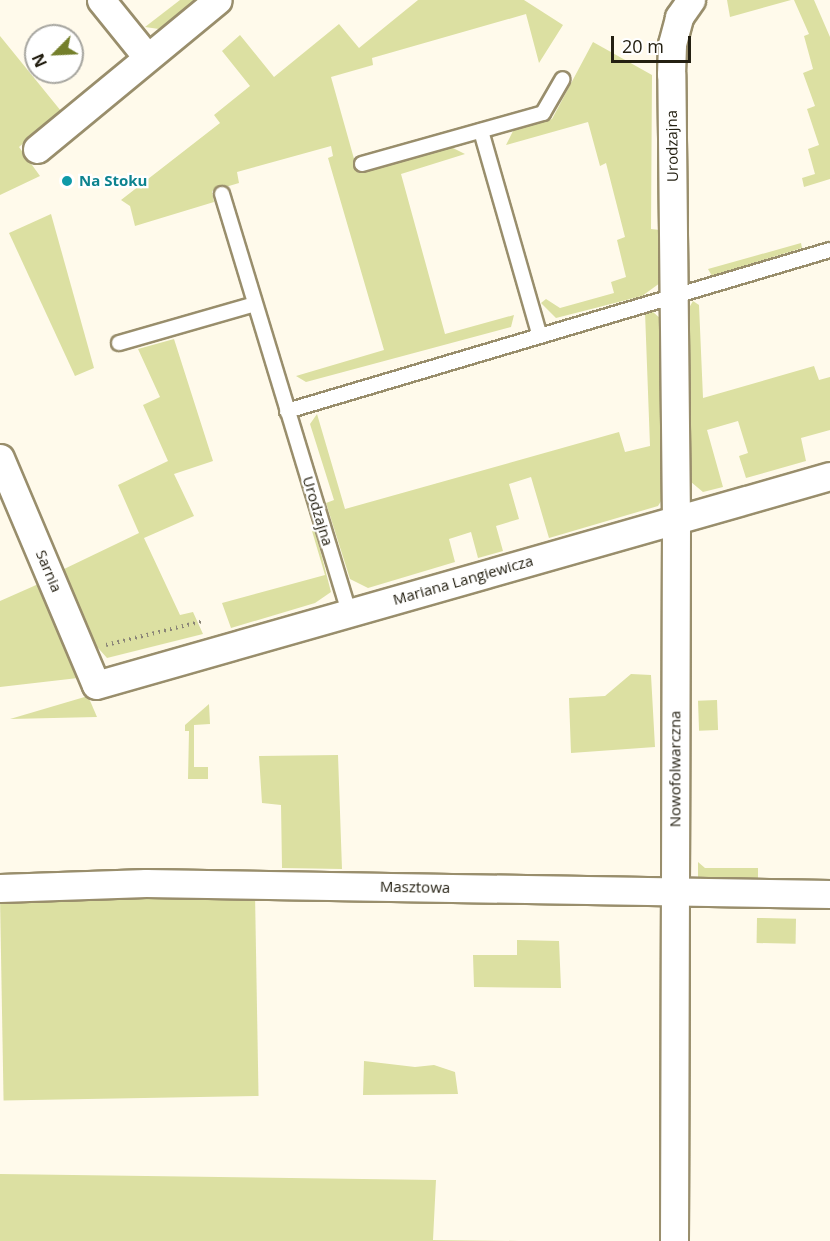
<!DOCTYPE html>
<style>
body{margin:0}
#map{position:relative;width:830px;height:1241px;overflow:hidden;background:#fffaeb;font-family:"Open Sans",sans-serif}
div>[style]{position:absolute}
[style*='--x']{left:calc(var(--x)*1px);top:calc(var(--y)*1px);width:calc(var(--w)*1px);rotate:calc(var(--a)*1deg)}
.green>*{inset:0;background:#dce0a2;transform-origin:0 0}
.path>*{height:4px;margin-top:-2px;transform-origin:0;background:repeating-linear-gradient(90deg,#8a8577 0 1.5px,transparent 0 6px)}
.roads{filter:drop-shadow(2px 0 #998e6c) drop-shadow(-2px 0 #998e6c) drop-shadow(0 2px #998e6c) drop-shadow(0 -2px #998e6c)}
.lane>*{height:14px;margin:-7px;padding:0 7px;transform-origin:7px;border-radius:7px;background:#fff}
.street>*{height:27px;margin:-13.5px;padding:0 13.5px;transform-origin:13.5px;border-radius:13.5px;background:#fff}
.dots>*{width:16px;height:16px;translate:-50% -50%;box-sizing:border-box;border:3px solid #fff;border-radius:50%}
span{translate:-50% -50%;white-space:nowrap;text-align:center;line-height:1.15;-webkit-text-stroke:4.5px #fff;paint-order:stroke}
.street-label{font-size:15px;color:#242012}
.culture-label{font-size:15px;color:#0d838f;font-weight:700}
.left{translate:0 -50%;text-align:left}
.north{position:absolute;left:24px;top:24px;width:60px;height:60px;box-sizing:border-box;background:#fff;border:2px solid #a7a6a0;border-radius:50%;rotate:246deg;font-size:16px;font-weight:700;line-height:24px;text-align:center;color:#242012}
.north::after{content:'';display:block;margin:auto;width:21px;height:27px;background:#747f2b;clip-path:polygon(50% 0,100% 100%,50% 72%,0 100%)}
.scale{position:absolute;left:611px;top:36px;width:80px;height:27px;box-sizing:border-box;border:3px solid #242012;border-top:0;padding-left:8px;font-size:18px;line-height:21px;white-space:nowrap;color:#242012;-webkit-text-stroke:4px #fff;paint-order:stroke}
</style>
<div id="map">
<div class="green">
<div style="clip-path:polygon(180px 0,195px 0,159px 29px,145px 27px)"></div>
<div style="clip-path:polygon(418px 0,524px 0,563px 25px,539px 63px,526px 14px,372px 58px,373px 65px,331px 77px,358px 173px,451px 147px,465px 154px,401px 174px,445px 334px,514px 315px,511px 327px,306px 382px,296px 376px,384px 350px,328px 158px,333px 156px,331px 146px,237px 172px,239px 183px,212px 191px,214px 202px,135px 226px,130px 206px,121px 200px,220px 123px,214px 115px,250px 86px,222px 51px,240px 35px,274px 77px,339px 24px,359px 48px)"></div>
<div style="clip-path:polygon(727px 0,791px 0,730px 17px)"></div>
<div style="clip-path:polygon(794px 0,814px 0,830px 37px,830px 179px,804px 187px,802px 178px,815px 174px,808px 149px,819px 145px,807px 109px,815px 106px,803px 73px,813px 69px,804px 36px,809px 34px)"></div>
<div style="clip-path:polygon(0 36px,61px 111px,19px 147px,40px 176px,0 195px)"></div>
<div style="clip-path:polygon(593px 42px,652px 75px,651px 229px,660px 230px,660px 283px,642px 296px,556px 318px,541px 303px,546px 299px,560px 308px,614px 293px,611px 282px,626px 277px,617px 240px,625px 237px,606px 163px,600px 166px,588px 122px,506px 145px,514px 129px,552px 119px)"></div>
<div style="clip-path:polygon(51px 214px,94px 368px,75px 376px,9px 233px)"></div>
<div style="clip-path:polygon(801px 243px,802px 248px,712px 276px,708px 269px)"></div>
<div style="clip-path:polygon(693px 301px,699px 305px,703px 398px,814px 366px,819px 380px,830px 377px,830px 430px,801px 438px,806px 461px,746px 478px,739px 456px,748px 453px,738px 421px,707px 430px,723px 487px,703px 492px,691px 482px,687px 474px,686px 313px)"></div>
<div style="clip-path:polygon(645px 312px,653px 312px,661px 319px,663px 498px,658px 506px,549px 538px,531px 477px,509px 484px,519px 519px,496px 526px,503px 551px,478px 558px,471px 532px,449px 539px,455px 562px,368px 588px,350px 579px,326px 503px,334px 500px,310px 424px,317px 414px,345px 509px,619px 432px,625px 452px,650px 446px)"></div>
<div style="clip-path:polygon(174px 339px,213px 461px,174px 474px,194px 516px,144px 538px,180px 615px,193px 612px,203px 634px,107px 658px,91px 640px,62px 570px,139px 533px,118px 485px,168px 461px,143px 405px,160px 397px,138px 349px)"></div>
<div style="clip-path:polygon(315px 530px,331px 592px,315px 603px,231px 628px,222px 603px,325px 575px,312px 531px)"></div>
<div style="clip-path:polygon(43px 582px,78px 678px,0 687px,0 601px)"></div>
<div style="clip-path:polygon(631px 674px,651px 675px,655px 747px,571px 753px,569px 698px,605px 696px)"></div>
<div style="clip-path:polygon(88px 696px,97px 717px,10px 719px)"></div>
<div style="left:717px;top:700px;width:30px;height:19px;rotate:88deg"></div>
<div style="clip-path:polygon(209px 704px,210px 724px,194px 725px,194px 767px,208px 767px,208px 779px,188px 779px,189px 731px,185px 731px,185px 725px)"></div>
<div style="clip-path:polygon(338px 755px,342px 869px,282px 868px,281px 805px,262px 803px,259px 756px)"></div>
<div style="clip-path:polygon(698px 862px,705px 868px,758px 868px,758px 882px,698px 881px)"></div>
<div style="left:255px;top:894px;width:202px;height:255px;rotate:89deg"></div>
<div style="left:757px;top:918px;width:39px;height:25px;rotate:1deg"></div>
<div style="clip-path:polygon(517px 940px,559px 941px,561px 988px,474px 987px,473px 955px,517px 955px)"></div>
<div style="clip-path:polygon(364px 1061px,415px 1067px,434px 1065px,455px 1072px,458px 1094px,363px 1095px)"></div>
<div style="clip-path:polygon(0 1174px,436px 1180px,433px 1240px,519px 1241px,0 1241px)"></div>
</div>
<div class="path">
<div style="--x:106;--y:645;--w:101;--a:-13.8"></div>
</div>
<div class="roads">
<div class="lane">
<div style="--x:481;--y:131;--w:210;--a:74"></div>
<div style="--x:362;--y:164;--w:188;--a:-15.7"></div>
<div style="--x:543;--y:113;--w:39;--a:-60"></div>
<div style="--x:222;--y:194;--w:436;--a:73.1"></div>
<div style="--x:119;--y:343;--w:141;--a:-16"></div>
<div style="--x:287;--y:411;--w:566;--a:-16.52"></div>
</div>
<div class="street">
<div style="--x:101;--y:0;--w:73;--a:51.1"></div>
<div style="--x:37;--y:149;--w:234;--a:-39.5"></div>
<div style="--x:0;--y:458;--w:246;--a:67.1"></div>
<div style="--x:96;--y:685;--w:763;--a:-15.89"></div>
<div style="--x:0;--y:888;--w:146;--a:-2"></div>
<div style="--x:146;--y:883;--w:684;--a:0.92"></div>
<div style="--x:674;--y:1241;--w:721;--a:-89.84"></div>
<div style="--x:676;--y:520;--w:446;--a:-90.6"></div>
<div style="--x:671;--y:74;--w:30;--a:-88"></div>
<div style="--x:672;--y:44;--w:28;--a:-75"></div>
<div style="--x:679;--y:17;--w:21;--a:-55"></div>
</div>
</div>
<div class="dots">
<div style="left:67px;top:181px;background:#0f9aa8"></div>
</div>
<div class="street-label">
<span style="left:672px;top:146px;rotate:-91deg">Urodzajna</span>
<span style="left:318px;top:511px;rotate:73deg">Urodzajna</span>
<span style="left:49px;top:571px;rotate:67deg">Sarnia</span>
<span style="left:463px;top:580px;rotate:-16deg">Mariana Langiewicza</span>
<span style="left:675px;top:769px;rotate:-90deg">Nowofolwarczna</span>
<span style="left:415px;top:887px;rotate:1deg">Masztowa</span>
</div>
<div class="culture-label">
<span class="left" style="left:79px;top:181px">Na Stoku</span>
</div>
<div class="north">N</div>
<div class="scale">20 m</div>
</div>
